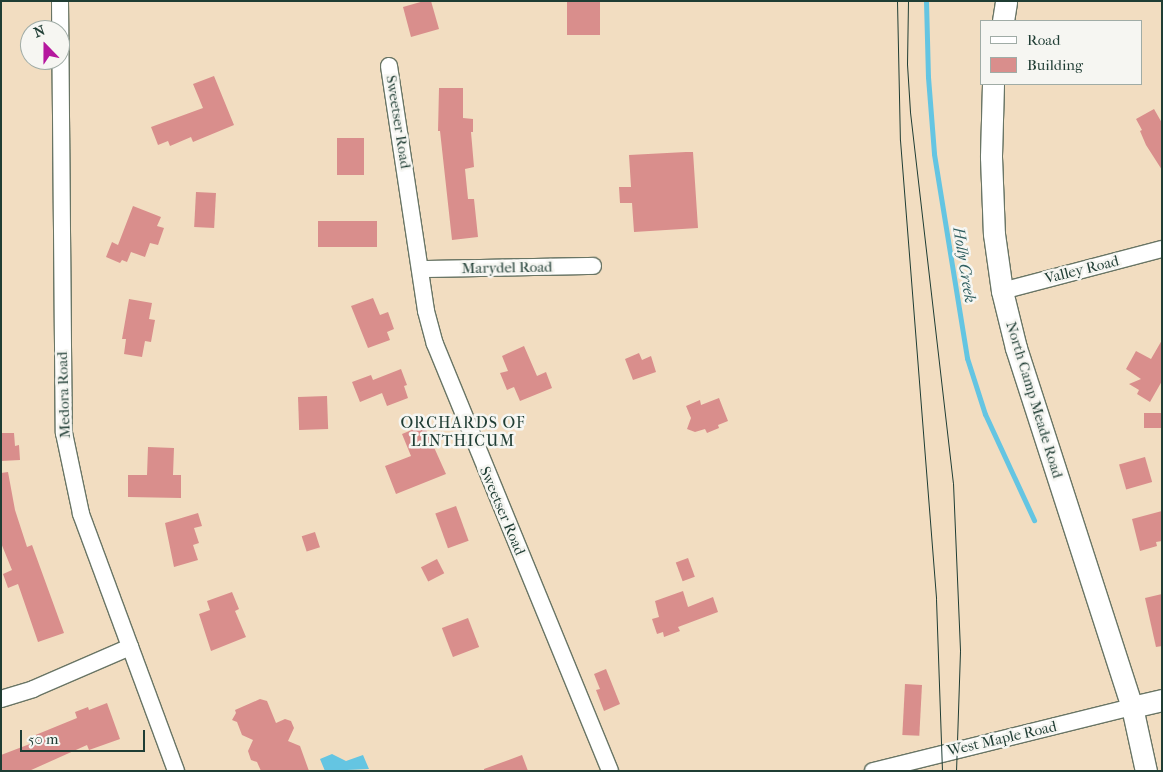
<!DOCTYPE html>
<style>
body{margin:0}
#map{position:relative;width:1163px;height:772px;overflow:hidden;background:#f2ddc1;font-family:"IM FELL French Canon",serif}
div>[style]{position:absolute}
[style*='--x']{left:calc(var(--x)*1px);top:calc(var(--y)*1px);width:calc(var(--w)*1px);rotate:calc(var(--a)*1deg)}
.water>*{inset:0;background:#64c5e2}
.stream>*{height:5px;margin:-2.5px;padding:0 2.5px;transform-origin:2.5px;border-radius:2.5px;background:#64c5e2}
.building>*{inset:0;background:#d98e8c;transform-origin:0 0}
.roads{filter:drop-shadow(1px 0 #697565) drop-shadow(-1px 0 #697565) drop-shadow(0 1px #697565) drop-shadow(0 -1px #697565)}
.minor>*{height:16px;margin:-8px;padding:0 8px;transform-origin:8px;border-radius:8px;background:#fff}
.major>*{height:21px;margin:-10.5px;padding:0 10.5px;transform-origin:10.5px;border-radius:10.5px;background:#fff}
.tram>*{height:1px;margin:-0.5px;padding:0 0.5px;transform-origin:0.5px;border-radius:0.5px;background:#1f3d34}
span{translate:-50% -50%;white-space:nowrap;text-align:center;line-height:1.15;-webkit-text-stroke:5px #f6f6f2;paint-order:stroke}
.street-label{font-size:15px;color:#1f3d34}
.water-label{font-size:16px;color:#305f60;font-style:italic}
.neighbourhood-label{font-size:16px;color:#1f3d34;letter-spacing:1px}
.frame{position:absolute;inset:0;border:2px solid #1f3d34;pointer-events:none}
.legend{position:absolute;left:980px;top:20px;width:162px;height:65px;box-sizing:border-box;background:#f6f6f2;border:1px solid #a0aca6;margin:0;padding:6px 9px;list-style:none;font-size:15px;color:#1f3d34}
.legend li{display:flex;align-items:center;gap:10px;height:25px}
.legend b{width:25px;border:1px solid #a0aca6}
.north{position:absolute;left:20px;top:20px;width:50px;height:50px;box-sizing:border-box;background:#f6f6f2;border:1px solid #a0aca6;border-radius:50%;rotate:338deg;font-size:14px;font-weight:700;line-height:20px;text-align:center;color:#1f3d34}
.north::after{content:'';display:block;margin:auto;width:18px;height:22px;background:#b5179e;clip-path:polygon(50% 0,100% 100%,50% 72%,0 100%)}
.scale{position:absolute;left:20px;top:730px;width:125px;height:22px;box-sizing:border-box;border:2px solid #1f3d34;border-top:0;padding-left:6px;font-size:15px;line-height:18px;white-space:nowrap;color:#1f3d34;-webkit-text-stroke:4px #f6f6f2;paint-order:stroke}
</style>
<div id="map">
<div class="water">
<div style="clip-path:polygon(332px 754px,346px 761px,363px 755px,369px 769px,325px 771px,320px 759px)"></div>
</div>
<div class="stream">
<div style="--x:926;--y:1;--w:76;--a:88.5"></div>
<div style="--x:928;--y:77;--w:77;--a:85.5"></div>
<div style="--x:934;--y:154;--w:207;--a:80.8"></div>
<div style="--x:967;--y:358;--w:59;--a:72.2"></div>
<div style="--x:985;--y:414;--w:117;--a:65.2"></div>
</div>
<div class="building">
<div style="clip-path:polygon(424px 1px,431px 1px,439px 29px,411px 37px,403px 7px)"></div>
<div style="left:567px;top:1px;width:33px;height:34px"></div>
<div style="clip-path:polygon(214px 76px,234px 125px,193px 142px,191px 137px,170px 146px,168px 141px,158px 145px,151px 127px,203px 108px,193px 84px)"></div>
<div style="clip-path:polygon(439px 88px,463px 88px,463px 118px,473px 119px,473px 132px,471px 132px,474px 167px,465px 169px,468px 199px,474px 199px,478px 237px,452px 240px,440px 131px,438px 131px)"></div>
<div style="clip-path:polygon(1154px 109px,1162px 123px,1162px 170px,1146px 145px,1140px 131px,1142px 130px,1136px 119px)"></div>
<div style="left:337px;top:138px;width:27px;height:37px"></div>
<div style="clip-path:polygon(686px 152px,693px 152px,698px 228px,634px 232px,632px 203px,620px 203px,619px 187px,631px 187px,629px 155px)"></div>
<div style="left:196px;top:192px;width:20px;height:35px;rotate:3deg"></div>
<div style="clip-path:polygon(133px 206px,161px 217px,157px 226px,164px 228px,158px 245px,150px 243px,145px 257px,131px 252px,127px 262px,122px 260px,120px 263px,106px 257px,112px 242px,118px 245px)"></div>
<div style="left:318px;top:221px;width:59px;height:26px"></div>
<div style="clip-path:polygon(373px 298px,380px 315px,388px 312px,394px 329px,387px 332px,390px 340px,368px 348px,351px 306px)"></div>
<div style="clip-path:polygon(129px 299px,152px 303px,149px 319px,155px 320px,151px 342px,145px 341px,142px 357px,124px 354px,126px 339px,122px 339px)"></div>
<div style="clip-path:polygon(1162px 340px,1162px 381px,1150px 402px,1137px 394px,1139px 390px,1129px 384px,1141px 379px,1126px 369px,1136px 351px,1151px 359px)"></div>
<div style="clip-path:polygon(524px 346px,537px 376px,546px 372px,552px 388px,520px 401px,514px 387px,507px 390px,500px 373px,508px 371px,502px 356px)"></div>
<div style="clip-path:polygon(639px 353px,642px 360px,651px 356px,656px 372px,633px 380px,625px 359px)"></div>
<div style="clip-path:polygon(401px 369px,407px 385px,404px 386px,408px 398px,387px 406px,382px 393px,360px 402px,352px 382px,371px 375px,373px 380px)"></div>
<div style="left:327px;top:396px;width:33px;height:29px;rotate:88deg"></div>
<div style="clip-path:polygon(719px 398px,728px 421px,718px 425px,719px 428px,707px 433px,705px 429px,695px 432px,687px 429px,691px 418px,686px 406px,700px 400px,701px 405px)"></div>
<div style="left:1162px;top:413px;width:15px;height:18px;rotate:90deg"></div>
<div style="clip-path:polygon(424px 425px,446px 474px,396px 494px,385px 466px,411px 456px,402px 434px)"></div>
<div style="clip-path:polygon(1px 433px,14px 433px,15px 446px,19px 445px,20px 460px,1px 461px)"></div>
<div style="clip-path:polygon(148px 447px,174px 448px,173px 475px,181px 475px,181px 498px,128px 497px,128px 475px,147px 475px)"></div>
<div style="left:1145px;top:457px;width:26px;height:27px;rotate:74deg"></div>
<div style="clip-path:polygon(8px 472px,15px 510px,27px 547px,32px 545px,64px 633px,38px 642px,18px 584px,8px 588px,3px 574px,12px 570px,1px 543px,1px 473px)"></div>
<div style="left:456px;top:506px;width:37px;height:22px;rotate:70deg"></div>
<div style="clip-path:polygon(1162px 511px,1162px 541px,1156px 542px,1157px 546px,1140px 551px,1132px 519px)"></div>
<div style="clip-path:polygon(198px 513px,202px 526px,194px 528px,199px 543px,193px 545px,198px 560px,174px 567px,165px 523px)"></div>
<div style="left:315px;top:532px;width:16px;height:14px;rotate:72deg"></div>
<div style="left:688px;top:558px;width:20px;height:13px;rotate:70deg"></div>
<div style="left:437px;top:559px;width:16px;height:18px;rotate:63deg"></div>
<div style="clip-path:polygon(683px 591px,688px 607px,713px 597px,718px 612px,678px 627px,680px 631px,664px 637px,663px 632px,657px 634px,652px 619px,659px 617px,655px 601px)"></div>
<div style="clip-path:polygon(232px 592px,239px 609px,235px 611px,246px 637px,211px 651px,199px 614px,210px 610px,207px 601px)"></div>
<div style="clip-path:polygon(1162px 594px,1162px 646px,1156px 647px,1145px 598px)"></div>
<div style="left:468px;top:618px;width:31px;height:28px;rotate:69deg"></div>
<div style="clip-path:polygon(606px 669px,620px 704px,604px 711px,596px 690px,600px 689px,594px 674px)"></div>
<div style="left:905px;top:684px;width:17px;height:51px;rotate:3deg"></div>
<div style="clip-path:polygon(260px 699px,267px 701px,276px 723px,285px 719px,291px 721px,294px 728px,288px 741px,300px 746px,309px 771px,261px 771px,257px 762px,251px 760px,248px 751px,253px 740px,242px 735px,237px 722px,232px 720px,236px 713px,235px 710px)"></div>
<div style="clip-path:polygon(107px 703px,120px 739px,89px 750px,87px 745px,29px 771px,1px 771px,1px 755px,35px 742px,33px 736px,77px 718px,75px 712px,88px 707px,89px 710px)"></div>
<div style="clip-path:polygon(522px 755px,528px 771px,484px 771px,484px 769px)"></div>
</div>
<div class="roads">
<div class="minor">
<div style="--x:60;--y:1;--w:432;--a:89.5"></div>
<div style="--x:64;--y:433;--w:83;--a:78.1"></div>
<div style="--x:81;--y:514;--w:274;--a:69.7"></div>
<div style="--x:389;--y:66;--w:248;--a:81.4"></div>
<div style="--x:426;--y:311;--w:34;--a:75"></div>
<div style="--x:435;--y:344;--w:461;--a:67.7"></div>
<div style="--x:421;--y:269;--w:172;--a:-1"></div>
<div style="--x:1002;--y:291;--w:165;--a:-14.7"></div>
<div style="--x:1;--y:699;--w:34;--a:-17"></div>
<div style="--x:33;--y:689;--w:106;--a:-23.4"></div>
<div style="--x:873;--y:771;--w:267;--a:-13.9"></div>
</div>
<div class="major">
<div style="--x:1003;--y:21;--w:20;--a:-81"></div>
<div style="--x:993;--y:84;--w:73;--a:91.6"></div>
<div style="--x:991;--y:157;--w:77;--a:87.8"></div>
<div style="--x:994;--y:234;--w:58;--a:82"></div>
<div style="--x:1002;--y:291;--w:59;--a:76.2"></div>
<div style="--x:1016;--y:348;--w:377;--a:72.1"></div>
<div style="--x:1132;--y:707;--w:66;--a:77.7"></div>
<div style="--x:1132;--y:707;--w:31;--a:-13"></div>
</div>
</div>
<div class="tram">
<div style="--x:897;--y:1;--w:139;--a:88.8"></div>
<div style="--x:900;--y:140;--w:460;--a:85.5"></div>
<div style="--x:936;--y:599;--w:172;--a:88"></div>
<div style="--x:908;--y:1;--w:63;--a:90.9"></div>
<div style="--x:907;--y:64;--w:48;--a:86.4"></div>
<div style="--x:910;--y:112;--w:373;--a:83.4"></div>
<div style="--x:953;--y:483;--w:168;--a:87.6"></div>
<div style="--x:960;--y:651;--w:120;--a:91.9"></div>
</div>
<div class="street-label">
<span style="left:398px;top:122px;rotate:81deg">Sweetser Road</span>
<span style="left:507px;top:268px;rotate:-1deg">Marydel Road</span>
<span style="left:1082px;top:270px;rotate:-14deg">Valley Road</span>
<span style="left:64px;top:395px;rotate:-92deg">Medora Road</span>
<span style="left:1034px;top:400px;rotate:73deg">North Camp Meade Road</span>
<span style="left:502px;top:511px;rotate:67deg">Sweetser Road</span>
<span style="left:1002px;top:739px;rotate:-13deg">West Maple Road</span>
</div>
<div class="water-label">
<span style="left:964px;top:265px;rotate:81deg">Holly Creek</span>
</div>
<div class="neighbourhood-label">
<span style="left:463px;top:432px">ORCHARDS OF<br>LINTHICUM</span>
</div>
<div class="frame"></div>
<ul class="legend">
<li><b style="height:6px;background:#fff"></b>Road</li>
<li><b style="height:14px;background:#d98e8c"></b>Building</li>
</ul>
<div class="north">N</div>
<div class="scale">50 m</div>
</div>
